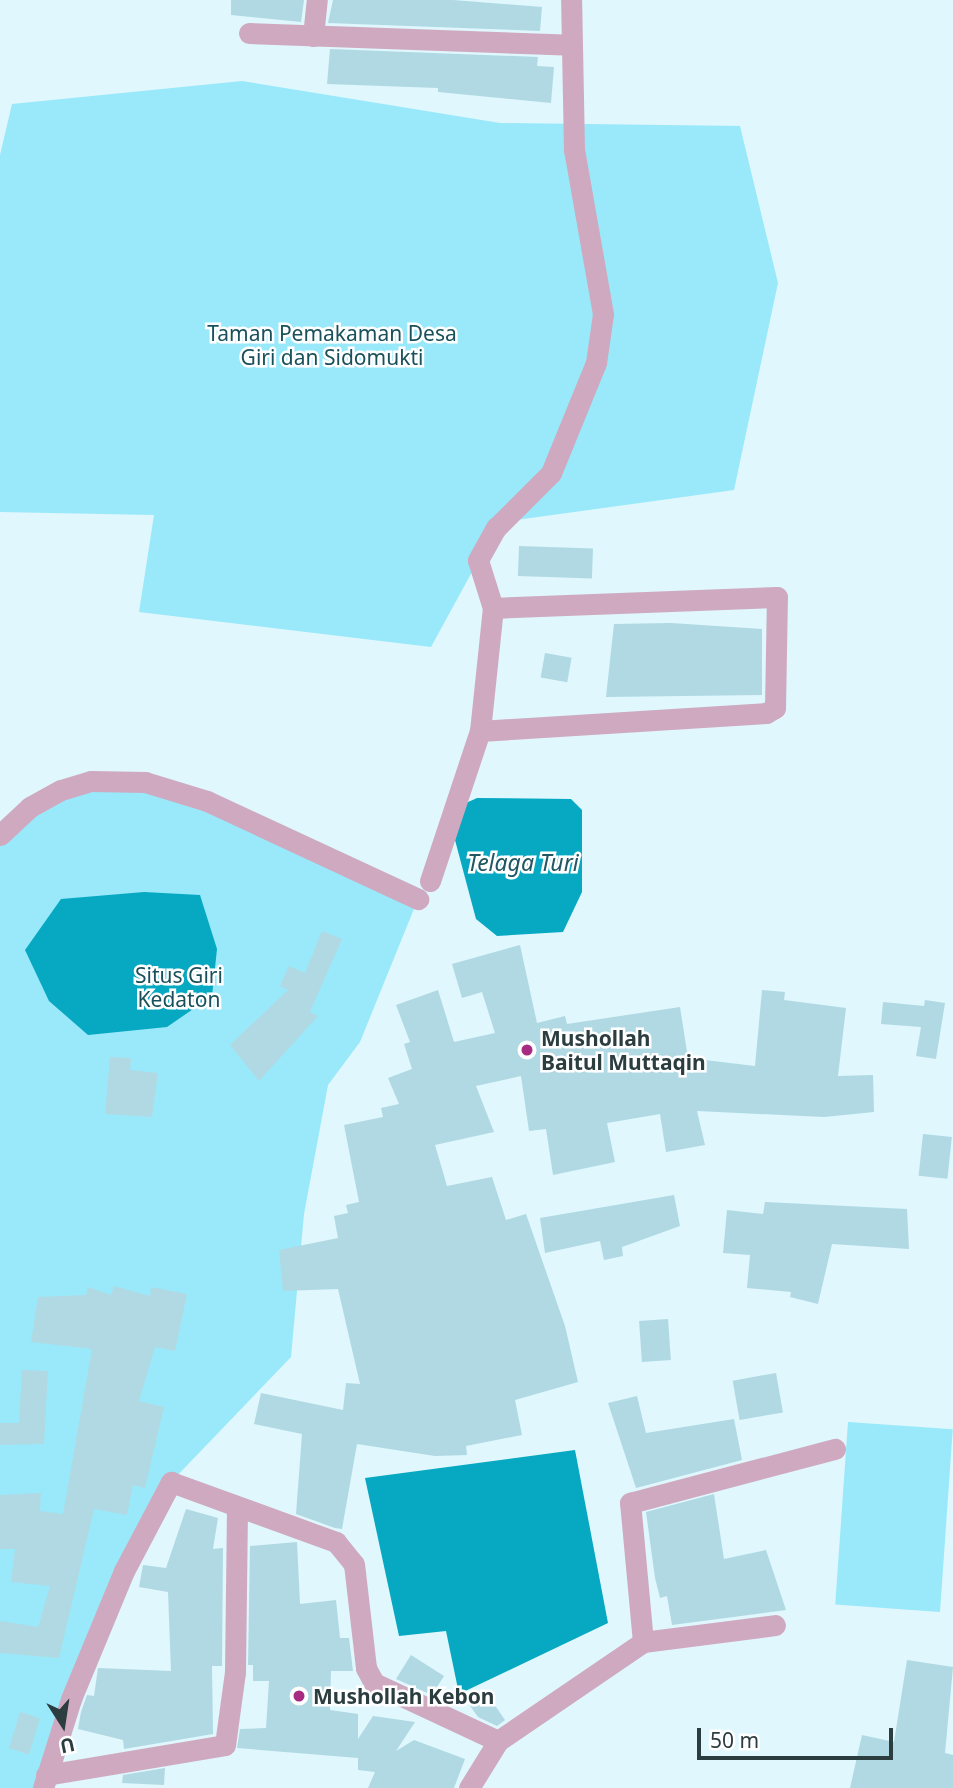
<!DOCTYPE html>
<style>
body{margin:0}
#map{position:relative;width:953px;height:1788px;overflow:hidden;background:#dff7fd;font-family:"Noto Sans",sans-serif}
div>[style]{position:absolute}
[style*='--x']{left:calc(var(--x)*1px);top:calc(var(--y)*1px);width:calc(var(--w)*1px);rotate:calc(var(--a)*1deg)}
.green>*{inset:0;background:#99e9fb;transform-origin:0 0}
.water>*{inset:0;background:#06a8c2}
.building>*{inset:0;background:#b1d9e3;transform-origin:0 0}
.street>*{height:21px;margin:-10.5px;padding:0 10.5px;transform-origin:10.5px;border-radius:10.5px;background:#cfa9bf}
.dots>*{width:19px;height:19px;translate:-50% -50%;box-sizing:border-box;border:4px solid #fff;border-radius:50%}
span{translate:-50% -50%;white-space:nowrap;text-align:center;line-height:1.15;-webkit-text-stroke:5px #fff;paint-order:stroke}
.park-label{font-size:21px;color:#19505b}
.poi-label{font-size:21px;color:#2c3d40;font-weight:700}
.left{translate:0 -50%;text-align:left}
.water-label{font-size:23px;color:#215762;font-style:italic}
.north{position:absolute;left:28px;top:1690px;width:70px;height:70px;-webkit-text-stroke:5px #fff;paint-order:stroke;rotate:168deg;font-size:19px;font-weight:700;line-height:28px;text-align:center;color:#2c3d40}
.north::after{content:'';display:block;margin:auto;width:24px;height:32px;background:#2c3d40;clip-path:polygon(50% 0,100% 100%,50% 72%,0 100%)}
.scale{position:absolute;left:697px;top:1728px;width:196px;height:32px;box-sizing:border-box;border:4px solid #2c3d40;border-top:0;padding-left:9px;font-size:21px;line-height:24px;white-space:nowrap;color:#2c3d40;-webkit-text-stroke:5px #fff;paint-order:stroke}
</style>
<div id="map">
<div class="green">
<div style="clip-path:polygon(242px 81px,500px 123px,740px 126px,778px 283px,734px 490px,516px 520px,496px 528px,431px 647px,139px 612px,154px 515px,0 512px,0 155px,12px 104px)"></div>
<div style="clip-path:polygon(160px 786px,418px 899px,360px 1042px,328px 1085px,304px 1214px,291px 1357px,171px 1482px,44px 1788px,0 1788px,0 835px,61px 790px)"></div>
<div style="left:848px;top:1422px;width:105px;height:183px;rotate:4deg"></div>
</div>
<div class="water">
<div style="clip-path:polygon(477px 798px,571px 799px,582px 810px,582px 892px,563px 932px,497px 936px,476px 919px,455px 840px,466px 803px)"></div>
<div style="clip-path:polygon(144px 892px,200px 895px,217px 949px,212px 996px,167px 1027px,88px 1035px,49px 1001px,25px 950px,61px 899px)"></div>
<div style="clip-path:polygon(575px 1450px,608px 1623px,459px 1694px,446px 1631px,399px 1636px,365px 1478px)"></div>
</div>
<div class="building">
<div style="clip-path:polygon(231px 0,304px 0,301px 22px,231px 15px)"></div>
<div style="clip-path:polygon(333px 0,453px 0,542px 7px,540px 31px,328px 23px)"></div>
<div style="clip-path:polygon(330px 49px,538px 57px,537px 66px,554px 67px,551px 103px,438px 92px,438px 88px,327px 84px)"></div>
<div style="left:519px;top:546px;width:74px;height:30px;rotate:2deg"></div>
<div style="clip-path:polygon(671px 623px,762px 629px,762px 695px,606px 697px,614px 624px)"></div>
<div style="left:545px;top:653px;width:27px;height:25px;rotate:10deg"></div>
<div style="clip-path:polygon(322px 931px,342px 939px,310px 1012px,318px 1016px,259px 1081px,230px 1045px,288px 990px,280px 986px,289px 966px,305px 973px)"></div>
<div style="clip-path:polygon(520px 945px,537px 1023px,565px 1016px,567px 1024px,680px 1007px,688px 1058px,755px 1066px,762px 990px,785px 992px,784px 1000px,846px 1008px,838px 1076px,873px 1075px,874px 1112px,824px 1117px,697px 1111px,705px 1145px,666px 1152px,660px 1114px,607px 1123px,615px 1162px,553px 1175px,546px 1129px,529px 1131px,521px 1076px,476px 1086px,494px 1132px,435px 1145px,447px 1186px,492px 1177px,506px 1220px,526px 1214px,565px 1326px,578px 1382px,515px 1400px,522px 1435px,466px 1446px,467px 1455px,435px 1456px,357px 1444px,342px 1529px,335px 1528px,296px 1514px,302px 1434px,254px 1424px,261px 1393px,343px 1410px,346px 1383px,360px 1384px,338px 1289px,283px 1291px,279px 1250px,338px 1238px,334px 1216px,348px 1213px,346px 1205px,359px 1202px,344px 1125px,383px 1117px,381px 1108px,399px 1104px,388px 1078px,412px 1069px,404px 1044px,410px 1042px,396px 1005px,438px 990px,454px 1042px,495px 1033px,482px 992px,462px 998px,452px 964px)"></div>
<div style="clip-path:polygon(925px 1000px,945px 1003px,936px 1059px,916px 1056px,921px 1027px,881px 1024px,883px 1002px,924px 1006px)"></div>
<div style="clip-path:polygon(110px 1057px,131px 1058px,130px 1070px,158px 1073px,152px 1117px,105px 1114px)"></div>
<div style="left:923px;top:1134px;width:29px;height:42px;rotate:6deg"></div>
<div style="clip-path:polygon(674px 1195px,680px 1226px,622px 1247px,623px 1256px,604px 1260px,600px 1241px,545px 1253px,540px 1218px)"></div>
<div style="clip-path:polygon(765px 1202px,907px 1209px,909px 1249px,832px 1244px,818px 1304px,790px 1297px,791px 1292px,747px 1288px,750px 1255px,723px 1253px,727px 1210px,763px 1214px)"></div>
<div style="clip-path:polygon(114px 1286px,150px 1296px,151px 1287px,187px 1294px,175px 1351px,155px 1347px,139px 1401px,164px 1407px,145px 1488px,133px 1485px,127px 1515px,94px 1509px,59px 1658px,0 1653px,0 1621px,38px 1627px,50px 1586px,11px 1582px,15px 1549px,0 1549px,0 1495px,41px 1493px,40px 1511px,63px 1514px,92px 1349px,31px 1342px,38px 1297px,86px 1295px,88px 1287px,111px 1295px)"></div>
<div style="left:668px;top:1319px;width:41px;height:29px;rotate:86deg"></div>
<div style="clip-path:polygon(22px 1370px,48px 1371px,44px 1444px,0 1445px,0 1423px,19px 1423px)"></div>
<div style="left:776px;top:1373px;width:40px;height:44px;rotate:80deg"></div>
<div style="clip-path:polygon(637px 1396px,646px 1433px,734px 1419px,742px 1460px,636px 1488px,608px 1403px)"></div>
<div style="clip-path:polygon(714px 1494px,724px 1559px,766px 1550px,786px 1610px,672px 1625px,667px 1596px,660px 1598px,655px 1578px,646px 1512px)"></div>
<div style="clip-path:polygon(186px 1509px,218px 1518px,213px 1549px,223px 1548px,222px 1666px,212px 1666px,213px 1734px,124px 1749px,123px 1740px,78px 1729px,81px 1712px,87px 1695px,94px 1696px,98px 1668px,171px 1671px,168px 1592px,139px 1587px,143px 1565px,166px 1568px)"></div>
<div style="clip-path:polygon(297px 1542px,300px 1604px,336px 1600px,340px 1638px,349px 1638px,353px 1671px,331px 1671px,330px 1710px,358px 1714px,358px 1739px,373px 1716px,415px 1722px,396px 1751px,414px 1740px,465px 1759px,454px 1788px,368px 1788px,375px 1772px,358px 1770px,358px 1758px,237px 1748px,240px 1729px,266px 1728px,269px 1681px,253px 1681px,253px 1665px,248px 1665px,250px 1546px)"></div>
<div style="clip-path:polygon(411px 1655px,444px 1676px,432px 1695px,396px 1679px)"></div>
<div style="clip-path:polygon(907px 1660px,953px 1667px,945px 1753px,953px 1755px,953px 1788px,850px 1788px,862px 1735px,894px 1742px)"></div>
<div style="clip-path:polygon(485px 1691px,505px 1720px,497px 1726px,478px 1717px,468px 1703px)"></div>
<div style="left:20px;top:1712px;width:21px;height:38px;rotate:17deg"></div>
<div style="clip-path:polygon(165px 1768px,164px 1785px,122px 1783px,123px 1775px)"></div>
</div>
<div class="street">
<div style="--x:249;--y:33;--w:322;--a:2.1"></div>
<div style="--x:313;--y:36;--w:36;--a:-84"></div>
<div style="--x:480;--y:731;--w:287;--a:-3.6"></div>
<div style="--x:766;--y:713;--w:10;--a:-29"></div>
<div style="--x:775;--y:708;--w:111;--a:-89"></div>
<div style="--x:777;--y:597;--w:284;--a:177.8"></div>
<div style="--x:0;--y:835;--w:41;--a:-43"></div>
<div style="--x:30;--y:807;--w:35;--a:-29"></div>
<div style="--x:61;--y:790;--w:31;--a:-17"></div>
<div style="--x:91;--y:781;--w:54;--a:1.1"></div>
<div style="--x:145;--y:782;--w:65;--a:17"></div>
<div style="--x:207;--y:801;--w:233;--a:24.9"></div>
<div style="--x:430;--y:881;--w:158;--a:-71.6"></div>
<div style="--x:480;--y:731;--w:124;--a:-84"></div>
<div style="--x:493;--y:608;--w:50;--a:-107.4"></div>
<div style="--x:478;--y:560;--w:37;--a:-61"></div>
<div style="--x:496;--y:528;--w:78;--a:-45"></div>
<div style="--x:551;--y:473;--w:119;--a:-67.8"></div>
<div style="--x:596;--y:363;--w:49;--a:-81.9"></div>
<div style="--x:603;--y:314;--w:167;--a:-100"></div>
<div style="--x:574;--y:150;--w:150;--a:-91.1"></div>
<div style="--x:643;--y:1642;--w:133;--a:-7.3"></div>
<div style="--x:46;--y:1775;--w:181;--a:-9.5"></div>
<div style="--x:225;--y:1745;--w:74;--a:-82.2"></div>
<div style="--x:235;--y:1672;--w:162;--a:-89.3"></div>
<div style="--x:43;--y:1788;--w:93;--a:-72.5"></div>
<div style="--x:71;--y:1699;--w:139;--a:-67.5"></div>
<div style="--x:124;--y:1571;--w:101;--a:-62.2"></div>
<div style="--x:171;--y:1482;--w:176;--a:20"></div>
<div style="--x:336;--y:1542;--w:28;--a:51"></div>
<div style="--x:354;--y:1564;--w:105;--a:83.4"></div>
<div style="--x:366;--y:1668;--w:17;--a:62"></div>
<div style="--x:374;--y:1683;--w:137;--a:25.1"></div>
<div style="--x:469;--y:1788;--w:55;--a:-58.3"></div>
<div style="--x:498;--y:1741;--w:176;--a:-34.3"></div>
<div style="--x:643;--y:1642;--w:140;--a:-95.3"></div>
<div style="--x:630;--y:1503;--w:212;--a:-14.8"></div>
</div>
<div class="dots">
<div style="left:527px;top:1050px;background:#a72c81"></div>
<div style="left:299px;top:1696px;background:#a72c81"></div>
</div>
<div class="park-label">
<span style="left:332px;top:345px">Taman Pemakaman Desa<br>Giri dan Sidomukti</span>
<span style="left:179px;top:987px">Situs Giri<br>Kedaton</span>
</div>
<div class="poi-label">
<span class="left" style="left:541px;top:1050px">Mushollah<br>Baitul Muttaqin</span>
<span class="left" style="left:313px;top:1696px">Mushollah Kebon</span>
</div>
<div class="water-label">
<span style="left:523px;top:862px">Telaga Turi</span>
</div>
<div class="north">U</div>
<div class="scale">50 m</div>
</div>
